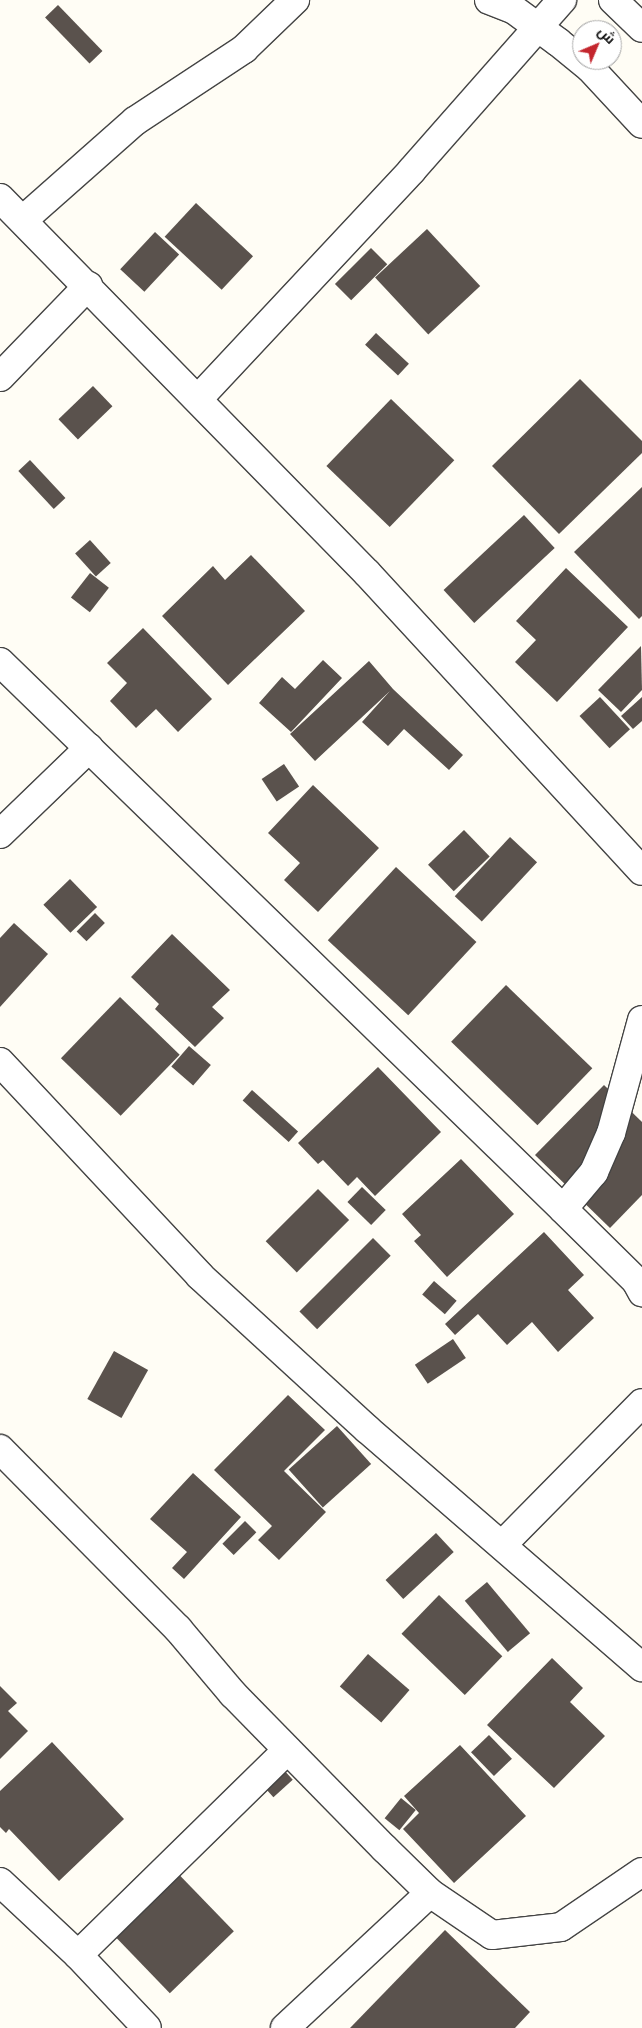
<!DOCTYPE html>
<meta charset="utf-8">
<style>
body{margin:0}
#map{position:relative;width:642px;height:2028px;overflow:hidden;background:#fffdf5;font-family:"Playfair Display",Cairo,serif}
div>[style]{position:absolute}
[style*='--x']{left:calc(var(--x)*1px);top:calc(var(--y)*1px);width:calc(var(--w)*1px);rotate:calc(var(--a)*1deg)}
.building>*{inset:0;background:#5a524d;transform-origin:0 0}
.roads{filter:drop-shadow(1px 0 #444) drop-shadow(-1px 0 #444) drop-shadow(0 1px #444) drop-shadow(0 -1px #444)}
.minor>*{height:28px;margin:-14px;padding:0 14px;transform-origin:14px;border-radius:14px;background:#fff}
span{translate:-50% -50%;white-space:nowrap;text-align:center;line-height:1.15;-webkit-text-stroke:5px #fff;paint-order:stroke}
.north{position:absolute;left:572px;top:20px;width:50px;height:50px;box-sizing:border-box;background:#fff;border:1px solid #a0a0a0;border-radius:50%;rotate:45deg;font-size:14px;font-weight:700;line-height:20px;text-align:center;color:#111}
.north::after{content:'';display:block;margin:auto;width:18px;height:22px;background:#c4262e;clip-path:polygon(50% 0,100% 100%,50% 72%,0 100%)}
</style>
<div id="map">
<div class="building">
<div style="left:58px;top:5px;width:64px;height:18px;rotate:46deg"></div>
<div style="left:196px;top:203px;width:78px;height:46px;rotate:43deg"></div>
<div style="left:427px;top:229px;width:78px;height:71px;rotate:47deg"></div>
<div style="left:155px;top:232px;width:33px;height:51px;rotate:43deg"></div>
<div style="left:371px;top:248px;width:23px;height:51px;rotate:45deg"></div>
<div style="left:376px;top:333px;width:45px;height:16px;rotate:43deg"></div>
<div style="clip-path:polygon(580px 379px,642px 441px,642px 453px,559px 534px,492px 466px)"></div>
<div style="left:93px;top:386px;width:28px;height:48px;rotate:46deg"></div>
<div style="left:391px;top:399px;width:88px;height:93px;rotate:44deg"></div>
<div style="left:30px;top:460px;width:52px;height:16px;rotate:47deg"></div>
<div style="clip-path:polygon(642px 487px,642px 616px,639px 619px,574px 552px)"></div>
<div style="left:524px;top:515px;width:45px;height:110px;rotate:47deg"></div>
<div style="left:90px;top:540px;width:31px;height:20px;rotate:48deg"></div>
<div style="clip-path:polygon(251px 555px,305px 611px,228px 685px,162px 616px,213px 566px,225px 580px)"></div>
<div style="clip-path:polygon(566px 568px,628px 627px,557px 702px,515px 662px,536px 640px,516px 621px)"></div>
<div style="left:90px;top:573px;width:24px;height:31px;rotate:38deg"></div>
<div style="clip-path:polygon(143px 628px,212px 699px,178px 732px,156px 709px,136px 728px,110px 701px,127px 683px,107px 663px)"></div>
<div style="clip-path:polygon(641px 646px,642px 690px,621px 712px,598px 690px)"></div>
<div style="clip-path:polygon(323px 660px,342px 678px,291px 732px,259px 703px,282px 677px,295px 689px)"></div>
<div style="clip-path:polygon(369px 661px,393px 689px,463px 755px,449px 770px,404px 729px,388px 746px,362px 722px,390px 691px,315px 761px,290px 734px)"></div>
<div style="left:600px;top:697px;width:44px;height:28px;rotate:47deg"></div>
<div style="clip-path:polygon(642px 697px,642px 721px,633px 729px,621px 716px)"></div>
<div style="left:284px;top:764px;width:27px;height:27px;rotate:56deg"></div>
<div style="clip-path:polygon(313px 785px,379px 848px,318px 912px,284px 880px,300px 863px,268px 833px)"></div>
<div style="left:464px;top:830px;width:37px;height:50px;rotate:46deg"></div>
<div style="left:510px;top:837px;width:37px;height:81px;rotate:43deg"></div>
<div style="left:396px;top:867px;width:110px;height:100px;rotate:43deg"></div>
<div style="left:70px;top:879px;width:39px;height:37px;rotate:46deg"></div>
<div style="left:95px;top:913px;width:14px;height:26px;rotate:45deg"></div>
<div style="clip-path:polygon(14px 923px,48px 954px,0 1007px,0 938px)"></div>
<div style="clip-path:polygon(172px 934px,230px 990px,212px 1007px,224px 1018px,195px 1047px,155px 1009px,159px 1004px,131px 977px)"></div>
<div style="left:506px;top:985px;width:120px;height:79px;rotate:44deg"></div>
<div style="left:120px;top:997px;width:83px;height:85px;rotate:44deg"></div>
<div style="left:189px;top:1046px;width:29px;height:27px;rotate:41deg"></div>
<div style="clip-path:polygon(378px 1067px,441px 1132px,375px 1196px,357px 1177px,348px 1186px,323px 1160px,318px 1164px,298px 1143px)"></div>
<div style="clip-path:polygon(604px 1085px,642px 1122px,642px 1195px,610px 1228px,535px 1155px)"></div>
<div style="left:252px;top:1090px;width:62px;height:14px;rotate:42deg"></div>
<div style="clip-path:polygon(461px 1159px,514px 1214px,447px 1277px,414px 1241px,421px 1235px,402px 1214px)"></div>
<div style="left:362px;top:1187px;width:33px;height:21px;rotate:44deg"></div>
<div style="left:318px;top:1189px;width:44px;height:74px;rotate:45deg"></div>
<div style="clip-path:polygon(544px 1232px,584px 1275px,568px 1290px,594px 1318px,558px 1352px,532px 1322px,507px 1345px,478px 1314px,455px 1335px,445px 1324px)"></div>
<div style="left:373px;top:1238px;width:25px;height:104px;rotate:45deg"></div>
<div style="left:434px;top:1281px;width:30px;height:18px;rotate:41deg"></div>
<div style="left:453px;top:1339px;width:23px;height:46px;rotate:56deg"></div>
<div style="left:114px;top:1351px;width:39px;height:55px;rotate:29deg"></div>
<div style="clip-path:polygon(288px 1395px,325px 1430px,284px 1471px,326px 1512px,279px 1560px,258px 1540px,272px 1526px,214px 1470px)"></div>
<div style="left:337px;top:1426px;width:51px;height:65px;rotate:48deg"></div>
<div style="clip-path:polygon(193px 1473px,241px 1517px,184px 1579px,172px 1568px,187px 1552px,150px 1519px)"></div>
<div style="left:245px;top:1521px;width:16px;height:32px;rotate:45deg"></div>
<div style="left:436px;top:1533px;width:26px;height:69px;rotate:47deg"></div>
<div style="left:487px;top:1582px;width:67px;height:29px;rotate:50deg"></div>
<div style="left:439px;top:1595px;width:88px;height:54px;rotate:44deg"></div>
<div style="left:368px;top:1654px;width:55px;height:43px;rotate:41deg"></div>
<div style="clip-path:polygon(552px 1658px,583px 1688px,570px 1702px,605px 1736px,554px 1788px,487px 1725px)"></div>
<div style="clip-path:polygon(0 1686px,17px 1703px,8px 1711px,28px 1731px,0 1759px)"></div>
<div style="left:489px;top:1735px;width:33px;height:25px;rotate:46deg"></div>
<div style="clip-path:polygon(52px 1742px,124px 1819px,59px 1881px,9px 1829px,6px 1833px,0 1827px,0 1791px)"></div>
<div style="clip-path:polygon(460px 1745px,526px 1816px,454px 1883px,403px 1829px,419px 1813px,404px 1796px)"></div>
<div style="left:274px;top:1759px;width:28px;height:26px;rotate:48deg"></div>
<div style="left:401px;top:1798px;width:19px;height:26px;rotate:39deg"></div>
<div style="left:163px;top:1858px;width:102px;height:89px;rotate:46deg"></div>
<div style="clip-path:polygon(445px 1930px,530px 2012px,515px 2028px,350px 2028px)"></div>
</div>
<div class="roads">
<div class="minor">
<div style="--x:489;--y:0;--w:26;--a:21"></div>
<div style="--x:513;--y:9;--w:56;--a:36.3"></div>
<div style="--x:558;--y:42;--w:41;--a:39.1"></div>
<div style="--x:590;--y:68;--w:76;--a:47.1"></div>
<div style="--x:613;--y:0;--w:40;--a:44"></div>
<div style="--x:0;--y:198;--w:525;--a:45.62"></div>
<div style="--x:367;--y:573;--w:405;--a:47.3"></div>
<div style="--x:23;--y:220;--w:149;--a:-41.5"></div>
<div style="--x:135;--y:121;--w:131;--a:-33.4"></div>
<div style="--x:244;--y:49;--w:71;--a:-43.9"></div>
<div style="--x:0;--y:377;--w:127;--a:-46"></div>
<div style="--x:198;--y:399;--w:313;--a:-46.9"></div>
<div style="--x:412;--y:170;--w:227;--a:-48.6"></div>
<div style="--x:0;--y:662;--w:785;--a:44.17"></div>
<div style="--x:0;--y:834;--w:124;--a:-44"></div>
<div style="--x:642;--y:1020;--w:117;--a:105.3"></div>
<div style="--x:611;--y:1133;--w:43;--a:113.6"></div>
<div style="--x:594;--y:1172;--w:48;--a:130"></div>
<div style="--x:563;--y:1209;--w:103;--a:44.6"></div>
<div style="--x:636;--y:1281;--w:13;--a:61"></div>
<div style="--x:0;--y:1062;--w:293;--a:46.9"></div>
<div style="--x:200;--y:1276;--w:226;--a:42.5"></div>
<div style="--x:367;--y:1429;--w:364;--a:40.9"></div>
<div style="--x:0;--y:1449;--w:253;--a:45.3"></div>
<div style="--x:178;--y:1629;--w:85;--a:49.8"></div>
<div style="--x:233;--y:1694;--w:216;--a:45.6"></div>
<div style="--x:384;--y:1848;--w:64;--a:44.4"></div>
<div style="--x:430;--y:1893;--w:75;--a:34.1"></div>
<div style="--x:492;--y:1935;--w:69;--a:-6.6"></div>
<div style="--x:561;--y:1927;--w:98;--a:-34.2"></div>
<div style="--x:502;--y:1545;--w:199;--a:-45.4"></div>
<div style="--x:0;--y:1882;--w:107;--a:43.1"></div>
<div style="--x:78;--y:1955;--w:100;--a:46.6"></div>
<div style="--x:78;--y:1955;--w:293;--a:-44.4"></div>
<div style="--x:285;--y:2028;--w:198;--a:-43"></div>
</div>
</div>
<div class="north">ش</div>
</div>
